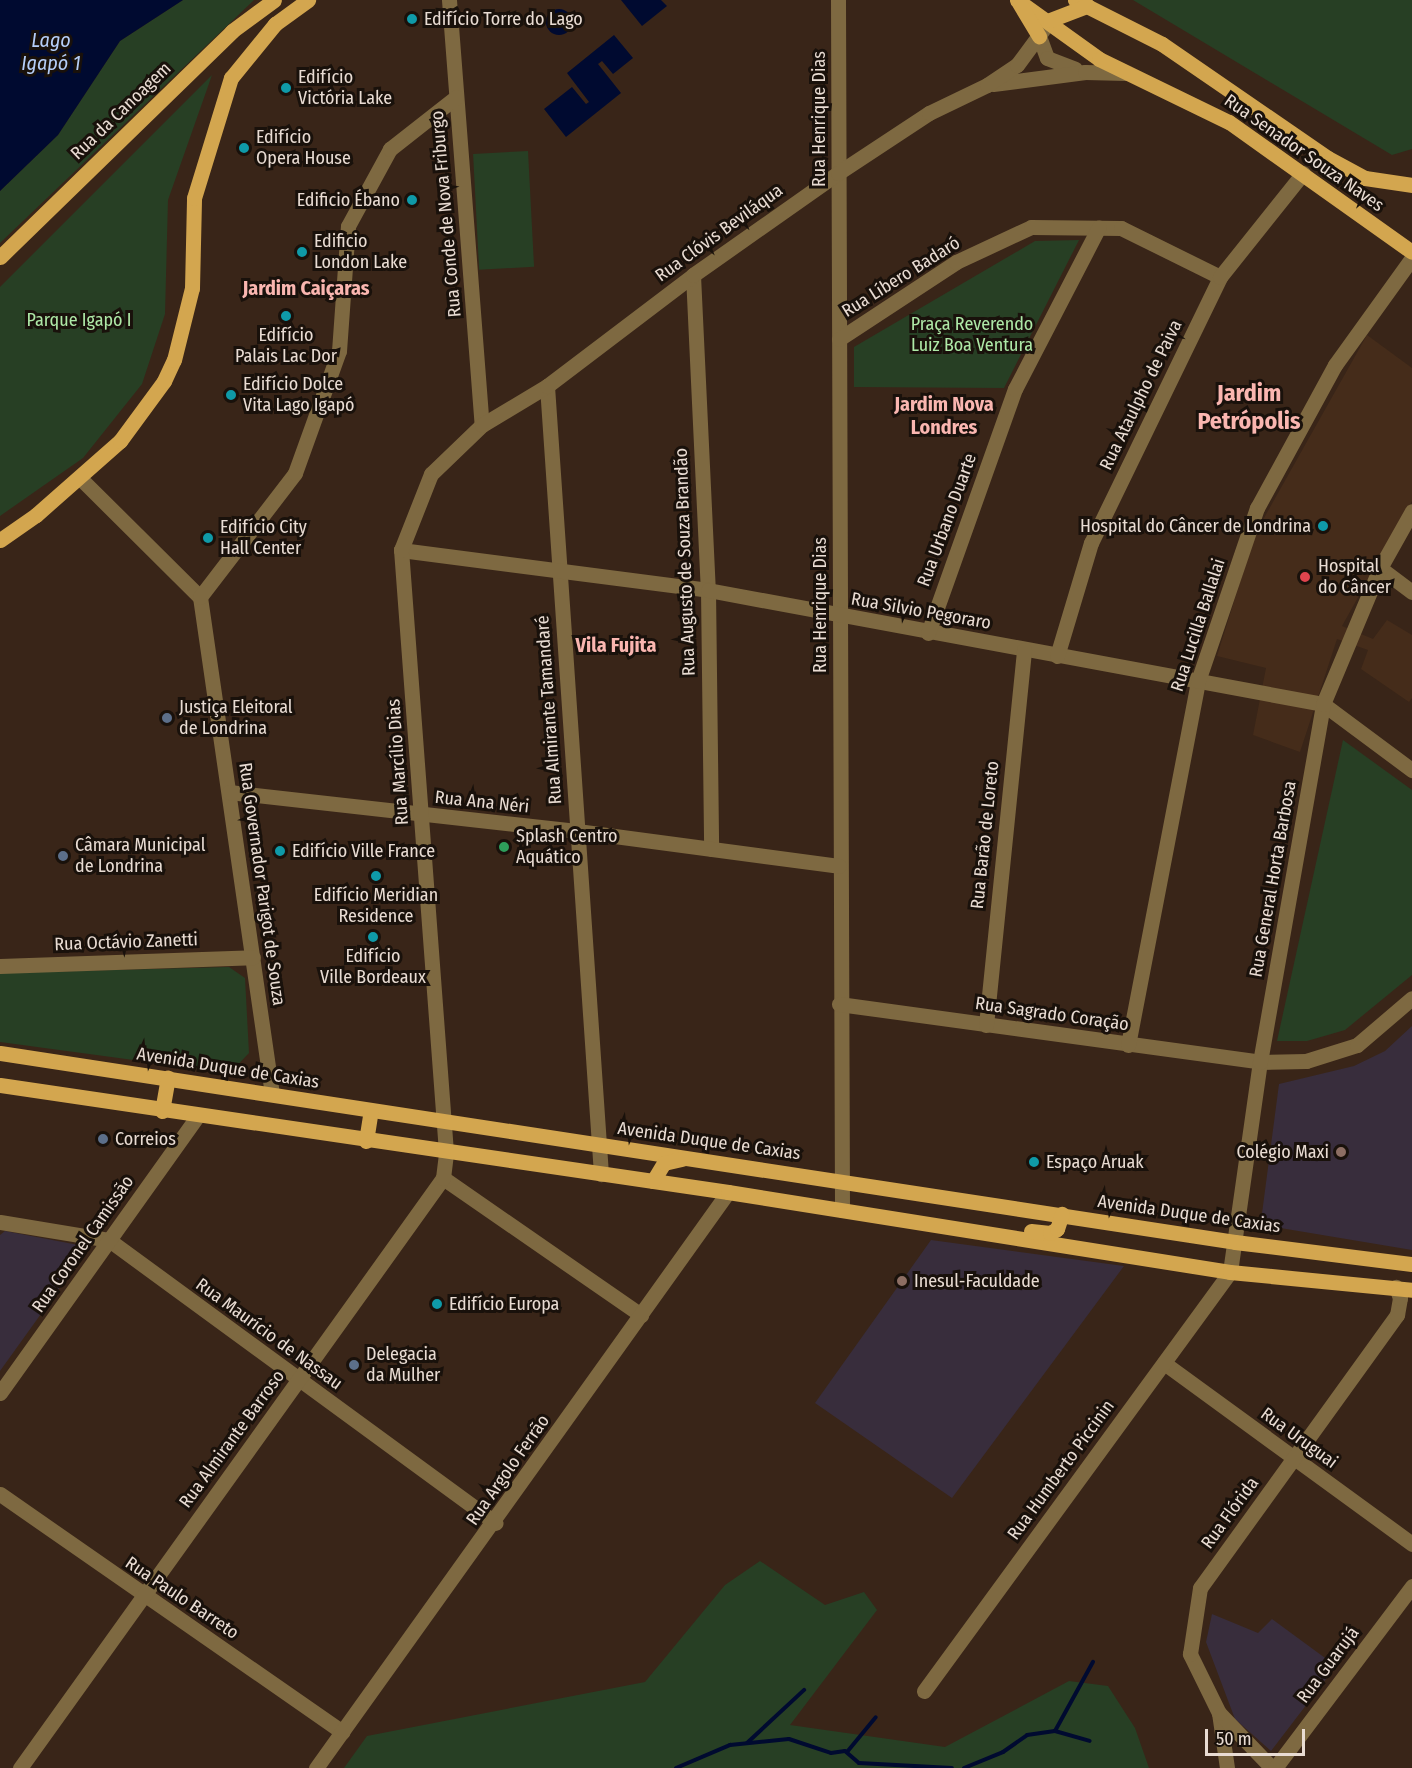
<!DOCTYPE html>
<meta charset="utf-8">
<style>
body{margin:0}
#map{position:relative;width:1412px;height:1768px;overflow:hidden;background:#392518;font-family:"Fira Sans Condensed",sans-serif}
div>[style]{position:absolute}
[style*='--x']{left:calc(var(--x)*1px);top:calc(var(--y)*1px);width:calc(var(--w)*1px);rotate:calc(var(--a)*1deg)}
.built>*{inset:0;background:#452c1a}
.education>*{inset:0;background:#382d3c}
.green>*{inset:0;background:#273f24;transform-origin:0 0}
.water>*{inset:0;background:#000a30}
.round{border-radius:50%}
.stream>*{height:4px;margin:-2px;padding:0 2px;transform-origin:2px;border-radius:2px;background:#000a30}
.minor>*{height:15px;margin:-7.5px;padding:0 7.5px;transform-origin:7.5px;border-radius:7.5px;background:#7e6941}
.major>*{height:15px;margin:-7.5px;padding:0 7.5px;transform-origin:7.5px;border-radius:7.5px;background:#d3a64f}
.dots>*{width:16px;height:16px;translate:-50% -50%;box-sizing:border-box;border:3px solid #19110b;border-radius:50%}
span{translate:-50% -50%;white-space:nowrap;text-align:center;line-height:1.15;-webkit-text-stroke:6px #19110b;paint-order:stroke}
.poi-label{font-size:18px;color:#e9dcd3}
.left{translate:0 -50%;text-align:left}
.right{translate:-100% -50%;text-align:right}
.street-label{font-size:18px;color:#e9dcd3}
.park-label{font-size:18px;color:#aee9a7}
.water-label{font-size:20px;color:#b5cef8;font-style:italic}
.neighbourhood-label{font-size:20px;color:#fab6b0;font-weight:700}
.district-label{font-size:24px;color:#fab6b0;font-weight:700}
.scale{position:absolute;left:1205px;top:1729px;width:100px;height:27px;box-sizing:border-box;border:3px solid #e9dcd3;border-top:0;padding-left:8px;font-size:18px;line-height:21px;white-space:nowrap;color:#e9dcd3;-webkit-text-stroke:4px #19110b;paint-order:stroke}
</style>
<div id="map">
<div class="built">
<div style="clip-path:polygon(1367px 335px,1412px 368px,1412px 501px,1342px 626px,1373px 639px,1387px 620px,1412px 635px,1412px 698px,1409px 702px,1361px 669px,1368px 650px,1337px 639px,1300px 752px,1253px 735px,1266px 668px,1217px 656px,1255px 534px)"></div>
</div>
<div class="education">
<div style="clip-path:polygon(1412px 1026px,1412px 1250px,1263px 1225px,1261px 1221px,1279px 1084px,1354px 1066px,1385px 1051px)"></div>
<div style="clip-path:polygon(5px 1231px,89px 1247px,0 1371px,0 1235px)"></div>
<div style="clip-path:polygon(931px 1240px,1124px 1266px,952px 1498px,815px 1403px)"></div>
<div style="clip-path:polygon(1212px 1614px,1258px 1633px,1272px 1619px,1336px 1666px,1271px 1751px,1235px 1719px,1206px 1642px)"></div>
</div>
<div class="green">
<div style="clip-path:polygon(183px 0,254px 0,0 243px,0 191px,58px 135px,120px 41px)"></div>
<div style="clip-path:polygon(1133px 0,1412px 0,1412px 149px,1392px 155px)"></div>
<div style="clip-path:polygon(212px 75px,168px 200px,165px 314px,142px 384px,83px 458px,0 516px,0 287px)"></div>
<div style="left:528px;top:151px;width:116px;height:55px;rotate:87deg"></div>
<div style="clip-path:polygon(1079px 240px,1004px 388px,854px 387px,854px 347px,1035px 241px)"></div>
<div style="clip-path:polygon(1343px 740px,1412px 790px,1412px 975px,1345px 1030px,1307px 1041px,1277px 1041px)"></div>
<div style="clip-path:polygon(229px 967px,245px 978px,249px 1053px,230px 1073px,0 1042px,0 973px)"></div>
<div style="clip-path:polygon(760px 1561px,825px 1605px,864px 1592px,877px 1610px,790px 1725px,945px 1747px,1069px 1681px,1108px 1686px,1135px 1728px,1149px 1768px,344px 1768px,367px 1736px,645px 1682px,725px 1585px)"></div>
</div>
<div class="water">
<div style="clip-path:polygon(0 0,183px 0,120px 41px,58px 135px,0 191px)"></div>
<div style="clip-path:polygon(621px 0,661px 0,667px 6px,642px 26px)"></div>
<div class="round" style="left:546px;top:9px;width:26px;height:26px"></div>
<div style="clip-path:polygon(614px 35px,633px 58px,613px 74px,602px 61px,598px 64px,621px 93px,566px 137px,544px 109px,572px 87px,586px 104px,589px 102px,567px 73px)"></div>
</div>
<div class="stream">
<div style="--x:1055;--y:1731;--w:79;--a:-61.2"></div>
<div style="--x:747;--y:1743;--w:78;--a:-42.9"></div>
<div style="--x:847;--y:1752;--w:45;--a:-50.4"></div>
<div style="--x:676;--y:1768;--w:59;--a:-23.1"></div>
<div style="--x:730;--y:1745;--w:59;--a:-5.8"></div>
<div style="--x:789;--y:1739;--w:44;--a:18.4"></div>
<div style="--x:831;--y:1753;--w:14;--a:-8"></div>
<div style="--x:845;--y:1751;--w:18;--a:41"></div>
<div style="--x:859;--y:1763;--w:93;--a:3.1"></div>
<div style="--x:964;--y:1768;--w:42;--a:-22.3"></div>
<div style="--x:1003;--y:1752;--w:29;--a:-35"></div>
<div style="--x:1027;--y:1735;--w:28;--a:-8"></div>
<div style="--x:1055;--y:1731;--w:36;--a:16"></div>
</div>
<div class="minor">
<div style="--x:449;--y:0;--w:426;--a:85.6"></div>
<div style="--x:838;--y:0;--w:1210;--a:89.81"></div>
<div style="--x:1039;--y:36;--w:23;--a:70"></div>
<div style="--x:1047;--y:58;--w:30;--a:21"></div>
<div style="--x:993;--y:84;--w:93;--a:-7.4"></div>
<div style="--x:1085;--y:72;--w:41;--a:1.4"></div>
<div style="--x:693;--y:275;--w:315;--a:87.3"></div>
<div style="--x:708;--y:590;--w:259;--a:89.3"></div>
<div style="--x:839;--y:339;--w:140;--a:-33.3"></div>
<div style="--x:956;--y:262;--w:83;--a:-25"></div>
<div style="--x:1031;--y:227;--w:90;--a:0.6"></div>
<div style="--x:1121;--y:228;--w:110;--a:26.3"></div>
<div style="--x:547;--y:386;--w:790;--a:86.08"></div>
<div style="--x:80;--y:478;--w:169;--a:44.8"></div>
<div style="--x:200;--y:597;--w:502;--a:81.76"></div>
<div style="--x:401;--y:550;--w:310;--a:7.4"></div>
<div style="--x:708;--y:590;--w:625;--a:10.5"></div>
<div style="--x:1323;--y:704;--w:111;--a:36.6"></div>
<div style="--x:1380;--y:568;--w:40;--a:37"></div>
<div style="--x:200;--y:597;--w:156;--a:-52.5"></div>
<div style="--x:295;--y:473;--w:130;--a:-70.2"></div>
<div style="--x:339;--y:351;--w:125;--a:-85.9"></div>
<div style="--x:348;--y:226;--w:88;--a:-61.4"></div>
<div style="--x:390;--y:149;--w:84;--a:-38.2"></div>
<div style="--x:928;--y:633;--w:259;--a:-70.4"></div>
<div style="--x:1015;--y:389;--w:182;--a:-62.6"></div>
<div style="--x:1057;--y:656;--w:118;--a:-73.3"></div>
<div style="--x:1091;--y:543;--w:296;--a:-64.1"></div>
<div style="--x:1220;--y:277;--w:133;--a:-51.4"></div>
<div style="--x:229;--y:792;--w:350;--a:6.4"></div>
<div style="--x:577;--y:831;--w:264;--a:7.6"></div>
<div style="--x:0;--y:966;--w:253;--a:-2"></div>
<div style="--x:839;--y:1004;--w:425;--a:7.8"></div>
<div style="--x:1260;--y:1062;--w:46;--a:-1.2"></div>
<div style="--x:1306;--y:1061;--w:53;--a:-17.4"></div>
<div style="--x:1357;--y:1045;--w:72;--a:-40.5"></div>
<div style="--x:986;--y:1025;--w:377;--a:-84.2"></div>
<div style="--x:1128;--y:1045;--w:371;--a:-79.1"></div>
<div style="--x:1198;--y:681;--w:183;--a:-71.2"></div>
<div style="--x:1257;--y:508;--w:163;--a:-61.4"></div>
<div style="--x:1335;--y:365;--w:132;--a:-54.3"></div>
<div style="--x:443;--y:1178;--w:241;--a:34.7"></div>
<div style="--x:0;--y:1222;--w:110;--a:9.4"></div>
<div style="--x:109;--y:1240;--w:479;--a:36.2"></div>
<div style="--x:1164;--y:1363;--w:307;--a:36.1"></div>
<div style="--x:0;--y:1393;--w:339;--a:-54.5"></div>
<div style="--x:0;--y:1494;--w:417;--a:34.8"></div>
<div style="--x:924;--y:1691;--w:519;--a:-53.86"></div>
<div style="--x:1230;--y:1272;--w:212;--a:-81.9"></div>
<div style="--x:1260;--y:1062;--w:364;--a:-80"></div>
<div style="--x:1323;--y:704;--w:147;--a:-67.3"></div>
<div style="--x:1380;--y:568;--w:65;--a:-60.7"></div>
<div style="--x:1219;--y:1713;--w:56;--a:81.7"></div>
<div style="--x:20;--y:1768;--w:726;--a:-54.36"></div>
<div style="--x:443;--y:1178;--w:26;--a:-83"></div>
<div style="--x:446;--y:1152;--w:604;--a:-94.27"></div>
<div style="--x:401;--y:550;--w:82;--a:-68.5"></div>
<div style="--x:431;--y:474;--w:71;--a:-43.9"></div>
<div style="--x:482;--y:425;--w:76;--a:-31"></div>
<div style="--x:547;--y:386;--w:183;--a:-37.2"></div>
<div style="--x:693;--y:275;--w:177;--a:-35.1"></div>
<div style="--x:838;--y:173;--w:109;--a:-33.4"></div>
<div style="--x:929;--y:113;--w:64;--a:-25.8"></div>
<div style="--x:987;--y:85;--w:36;--a:-34"></div>
<div style="--x:1017;--y:65;--w:47;--a:-53.6"></div>
<div style="--x:316;--y:1768;--w:708;--a:-54.42"></div>
<div style="--x:1272;--y:1768;--w:76;--a:-133.9"></div>
<div style="--x:1219;--y:1713;--w:66;--a:-116.2"></div>
<div style="--x:1190;--y:1654;--w:67;--a:-81.4"></div>
<div style="--x:1200;--y:1588;--w:337;--a:-54.2"></div>
<div style="--x:1397;--y:1315;--w:17;--a:-80"></div>
<div style="--x:1400;--y:1298;--w:12;--a:-110"></div>
<div style="--x:1275;--y:1768;--w:228;--a:-53"></div>
</div>
<div class="major">
<div style="--x:1017;--y:0;--w:101;--a:35.7"></div>
<div style="--x:1099;--y:59;--w:144;--a:25.9"></div>
<div style="--x:1229;--y:122;--w:224;--a:35.4"></div>
<div style="--x:1075;--y:0;--w:97;--a:26.8"></div>
<div style="--x:1162;--y:44;--w:201;--a:34.5"></div>
<div style="--x:1328;--y:158;--w:42;--a:28.4"></div>
<div style="--x:1365;--y:178;--w:48;--a:8.5"></div>
<div style="--x:1019;--y:3;--w:39;--a:59"></div>
<div style="--x:1050;--y:20;--w:40;--a:-21"></div>
<div style="--x:0;--y:257;--w:324;--a:-44.2"></div>
<div style="--x:232;--y:31;--w:52;--a:-36.4"></div>
<div style="--x:0;--y:540;--w:44;--a:-34.8"></div>
<div style="--x:36;--y:515;--w:112;--a:-41.4"></div>
<div style="--x:120;--y:441;--w:74;--a:-53.7"></div>
<div style="--x:164;--y:381;--w:23;--a:-65"></div>
<div style="--x:174;--y:360;--w:74;--a:-76"></div>
<div style="--x:192;--y:288;--w:90;--a:-88.7"></div>
<div style="--x:194;--y:198;--w:126;--a:-72.9"></div>
<div style="--x:231;--y:78;--w:70;--a:-50.8"></div>
<div style="--x:275;--y:24;--w:41;--a:-36"></div>
<div style="--x:0;--y:1053;--w:1249;--a:8.7"></div>
<div style="--x:1235;--y:1242;--w:178;--a:7.1"></div>
<div style="--x:0;--y:1085;--w:736;--a:8.36"></div>
<div style="--x:728;--y:1192;--w:508;--a:9.05"></div>
<div style="--x:1230;--y:1272;--w:183;--a:5.6"></div>
<div style="--x:162;--y:1111;--w:34;--a:-80"></div>
<div style="--x:366;--y:1141;--w:30;--a:-81"></div>
<div style="--x:653;--y:1181;--w:21;--a:-59"></div>
<div style="--x:664;--y:1163;--w:18;--a:-13"></div>
<div style="--x:1031;--y:1231;--w:19;--a:6"></div>
<div style="--x:1050;--y:1233;--w:8;--a:-30"></div>
<div style="--x:1057;--y:1229;--w:16;--a:-72"></div>
</div>
<div class="dots">
<div style="left:412px;top:19px;background:#0f9aa8"></div>
<div style="left:286px;top:88px;background:#0f9aa8"></div>
<div style="left:244px;top:148px;background:#0f9aa8"></div>
<div style="left:412px;top:200px;background:#0f9aa8"></div>
<div style="left:302px;top:252px;background:#0f9aa8"></div>
<div style="left:286px;top:316px;background:#0f9aa8"></div>
<div style="left:231px;top:395px;background:#0f9aa8"></div>
<div style="left:1323px;top:526px;background:#0f9aa8"></div>
<div style="left:208px;top:538px;background:#0f9aa8"></div>
<div style="left:1305px;top:577px;background:#e0444e"></div>
<div style="left:167px;top:718px;background:#5c6f8a"></div>
<div style="left:504px;top:847px;background:#2e9e5b"></div>
<div style="left:280px;top:851px;background:#0f9aa8"></div>
<div style="left:63px;top:856px;background:#5c6f8a"></div>
<div style="left:376px;top:876px;background:#0f9aa8"></div>
<div style="left:373px;top:937px;background:#0f9aa8"></div>
<div style="left:103px;top:1139px;background:#5c6f8a"></div>
<div style="left:1341px;top:1152px;background:#8d6e63"></div>
<div style="left:1034px;top:1162px;background:#0f9aa8"></div>
<div style="left:902px;top:1281px;background:#8d6e63"></div>
<div style="left:437px;top:1304px;background:#0f9aa8"></div>
<div style="left:354px;top:1365px;background:#5c6f8a"></div>
</div>
<div class="poi-label">
<span class="left" style="left:424px;top:19px">Edifício Torre do Lago</span>
<span class="left" style="left:298px;top:88px">Edifício<br>Victória Lake</span>
<span class="left" style="left:256px;top:148px">Edifício<br>Opera House</span>
<span class="right" style="left:400px;top:200px">Edificio Ébano</span>
<span class="left" style="left:314px;top:252px">Edificio<br>London Lake</span>
<span style="left:286px;top:346px">Edifício<br>Palais Lac Dor</span>
<span class="left" style="left:243px;top:395px">Edifício Dolce<br>Vita Lago Igapó</span>
<span class="right" style="left:1311px;top:526px">Hospital do Câncer de Londrina</span>
<span class="left" style="left:220px;top:538px">Edifício City<br>Hall Center</span>
<span class="left" style="left:1318px;top:577px">Hospital<br>do Câncer</span>
<span class="left" style="left:179px;top:718px">Justiça Eleitoral<br>de Londrina</span>
<span class="left" style="left:516px;top:847px">Splash Centro<br>Aquático</span>
<span class="left" style="left:75px;top:856px">Câmara Municipal<br>de Londrina</span>
<span class="left" style="left:292px;top:851px">Edifício Ville France</span>
<span style="left:376px;top:906px">Edifício Meridian<br>Residence</span>
<span style="left:373px;top:967px">Edifício<br>Ville Bordeaux</span>
<span class="left" style="left:115px;top:1139px">Correios</span>
<span class="right" style="left:1329px;top:1152px">Colégio Maxi</span>
<span class="left" style="left:1046px;top:1162px">Espaço Aruak</span>
<span class="left" style="left:914px;top:1281px">Inesul-Faculdade</span>
<span class="left" style="left:449px;top:1304px">Edifício Europa</span>
<span class="left" style="left:366px;top:1365px">Delegacia<br>da Mulher</span>
</div>
<div class="street-label">
<span style="left:121px;top:111px;rotate:-44deg">Rua da Canoagem</span>
<span style="left:819px;top:119px;rotate:-90deg">Rua Henrique Dias</span>
<span style="left:1304px;top:153px;rotate:35deg">Rua Senador Souza Naves</span>
<span style="left:446px;top:214px;rotate:-95deg">Rua Conde de Nova Friburgo</span>
<span style="left:719px;top:233px;rotate:-36deg">Rua Clóvis Beviláqua</span>
<span style="left:901px;top:277px;rotate:-32deg">Rua Líbero Badaró</span>
<span style="left:1141px;top:395px;rotate:-64deg">Rua Ataulpho de Paiva</span>
<span style="left:947px;top:520px;rotate:-70deg">Rua Urbano Duarte</span>
<span style="left:685px;top:562px;rotate:-92deg">Rua Augusto de Souza Brandão</span>
<span style="left:820px;top:605px;rotate:-90deg">Rua Henrique Dias</span>
<span style="left:921px;top:611px;rotate:10deg">Rua Silvio Pegoraro</span>
<span style="left:1198px;top:625px;rotate:-72deg">Rua Lucilla Ballalai</span>
<span style="left:549px;top:710px;rotate:-94deg">Rua Almirante Tamandaré</span>
<span style="left:398px;top:762px;rotate:-94deg">Rua Marcílio Dias</span>
<span style="left:482px;top:802px;rotate:6deg">Rua Ana Néri</span>
<span style="left:985px;top:835px;rotate:-84deg">Rua Barão de Loreto</span>
<span style="left:1273px;top:879px;rotate:-80deg">Rua General Horta Barbosa</span>
<span style="left:262px;top:884px;rotate:82deg">Rua Governador Parigot de Souza</span>
<span style="left:126px;top:942px;rotate:-2deg">Rua Octávio Zanetti</span>
<span style="left:1052px;top:1014px;rotate:8deg">Rua Sagrado Coração</span>
<span style="left:228px;top:1068px;rotate:9deg">Avenida Duque de Caxias</span>
<span style="left:709px;top:1141px;rotate:8deg">Avenida Duque de Caxias</span>
<span style="left:1189px;top:1214px;rotate:8deg">Avenida Duque de Caxias</span>
<span style="left:83px;top:1244px;rotate:-55deg">Rua Coronel Camissão</span>
<span style="left:269px;top:1334px;rotate:36deg">Rua Maurício de Nassau</span>
<span style="left:1299px;top:1438px;rotate:36deg">Rua Uruguai</span>
<span style="left:232px;top:1439px;rotate:-54deg">Rua Almirante Barroso</span>
<span style="left:508px;top:1470px;rotate:-55deg">Rua Argolo Ferrão</span>
<span style="left:1061px;top:1470px;rotate:-54deg">Rua Humberto Piccinin</span>
<span style="left:1230px;top:1513px;rotate:-54deg">Rua Flórida</span>
<span style="left:182px;top:1598px;rotate:34deg">Rua Paulo Barreto</span>
<span style="left:1328px;top:1665px;rotate:-53deg">Rua Guarujá</span>
</div>
<div class="park-label">
<span style="left:79px;top:320px">Parque Igapó I</span>
<span style="left:972px;top:335px">Praça Reverendo<br>Luiz Boa Ventura</span>
</div>
<div class="water-label">
<span style="left:51px;top:52px">Lago<br>Igapó 1</span>
</div>
<div class="neighbourhood-label">
<span style="left:306px;top:288px">Jardim Caiçaras</span>
<span style="left:944px;top:416px">Jardim Nova<br>Londres</span>
<span style="left:616px;top:645px">Vila Fujita</span>
</div>
<div class="district-label">
<span style="left:1249px;top:408px">Jardim<br>Petrópolis</span>
</div>
<div class="scale">50 m</div>
</div>
